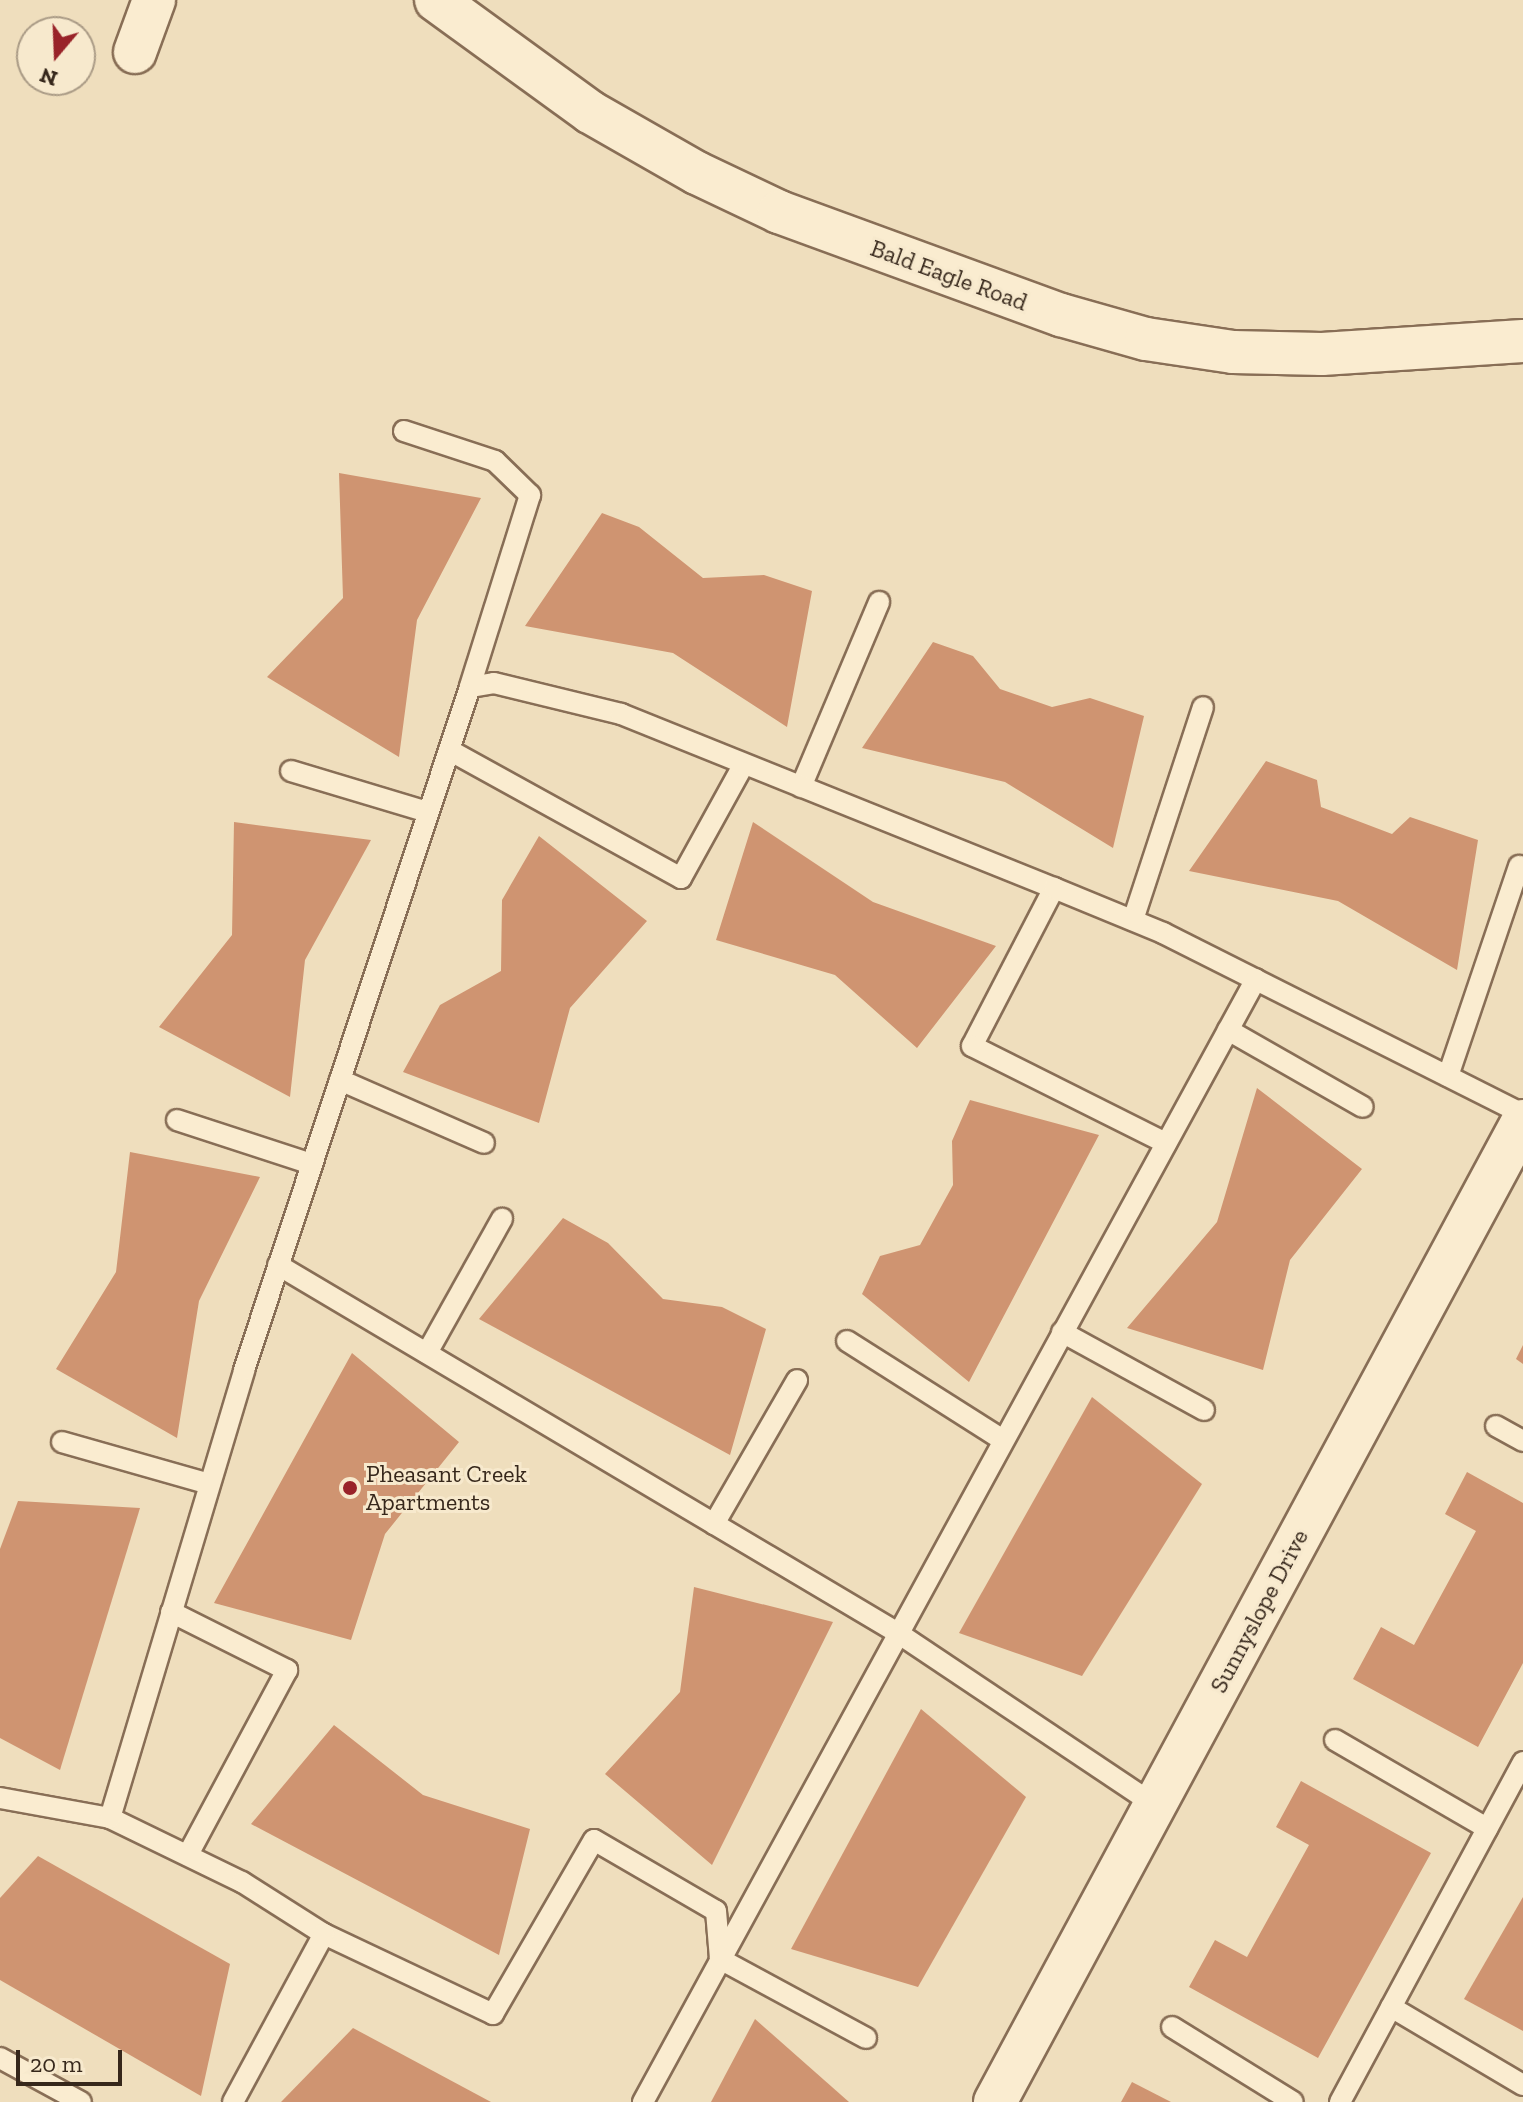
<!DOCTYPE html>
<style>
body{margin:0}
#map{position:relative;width:1523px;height:2102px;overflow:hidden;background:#efdebd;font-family:"Zilla Slab",serif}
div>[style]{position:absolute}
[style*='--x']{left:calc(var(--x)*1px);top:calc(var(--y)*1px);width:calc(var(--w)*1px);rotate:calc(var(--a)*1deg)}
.building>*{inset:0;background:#cf9471}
.roads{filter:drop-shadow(2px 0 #886e56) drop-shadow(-2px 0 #886e56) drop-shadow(0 2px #886e56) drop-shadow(0 -2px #886e56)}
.service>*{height:20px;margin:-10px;padding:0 10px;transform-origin:10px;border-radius:10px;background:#faecd0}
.minor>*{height:42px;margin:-21px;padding:0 21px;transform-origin:21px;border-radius:21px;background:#faecd0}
.dots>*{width:22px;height:22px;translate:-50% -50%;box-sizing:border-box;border:4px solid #f7e9cd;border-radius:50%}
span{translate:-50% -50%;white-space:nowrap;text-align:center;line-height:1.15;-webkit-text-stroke:6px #f7e9cd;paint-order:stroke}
.street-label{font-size:24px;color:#36271b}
.poi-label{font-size:24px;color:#36271b}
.left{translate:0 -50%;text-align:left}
.north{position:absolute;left:16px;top:16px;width:80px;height:80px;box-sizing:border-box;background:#f7e9cd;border:2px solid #aa9b86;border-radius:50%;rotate:199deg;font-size:22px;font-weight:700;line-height:32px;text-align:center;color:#36271b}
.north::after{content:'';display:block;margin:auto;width:28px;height:36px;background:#992329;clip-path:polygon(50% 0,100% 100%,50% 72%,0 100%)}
.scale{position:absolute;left:16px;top:2050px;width:106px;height:36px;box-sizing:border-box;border:4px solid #36271b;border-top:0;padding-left:10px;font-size:24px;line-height:28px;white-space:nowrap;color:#36271b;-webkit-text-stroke:6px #f7e9cd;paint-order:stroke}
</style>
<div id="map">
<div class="building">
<div style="clip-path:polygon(339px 473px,481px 498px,417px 620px,399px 757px,267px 677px,343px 598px)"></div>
<div style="clip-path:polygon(602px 513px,639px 527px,703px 578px,764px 575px,812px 591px,787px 727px,673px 653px,525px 626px)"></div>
<div style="clip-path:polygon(933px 642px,973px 656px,1000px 689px,1052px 707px,1090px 698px,1144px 716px,1113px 848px,1005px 782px,862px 748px)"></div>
<div style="clip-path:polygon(1266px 761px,1317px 780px,1321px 807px,1392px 834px,1410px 817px,1478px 840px,1457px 970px,1338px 901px,1189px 871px)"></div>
<div style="clip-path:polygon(234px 822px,371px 840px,305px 960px,290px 1097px,159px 1027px,232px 935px)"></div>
<div style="clip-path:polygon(753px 822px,873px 902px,996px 946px,917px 1048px,835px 975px,716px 940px)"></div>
<div style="clip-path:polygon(539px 836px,647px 921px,570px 1008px,539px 1123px,403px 1072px,440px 1005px,501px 971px,502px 900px)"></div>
<div style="clip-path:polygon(1257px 1088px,1362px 1169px,1290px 1260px,1263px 1370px,1127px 1328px,1217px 1222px)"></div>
<div style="clip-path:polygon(970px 1100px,1099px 1135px,969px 1382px,862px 1294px,880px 1256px,920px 1245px,953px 1185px,952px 1141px)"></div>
<div style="clip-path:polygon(130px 1152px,260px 1177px,199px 1301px,177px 1438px,56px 1369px,116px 1272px)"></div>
<div style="clip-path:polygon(563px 1218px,608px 1243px,663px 1299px,722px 1307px,766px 1329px,730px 1455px,479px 1319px)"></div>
<div style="clip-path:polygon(1523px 1345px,1523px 1364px,1516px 1359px)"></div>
<div style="clip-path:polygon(352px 1353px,459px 1442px,385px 1534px,351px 1640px,214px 1603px)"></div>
<div style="clip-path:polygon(1092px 1397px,1202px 1484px,1082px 1676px,959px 1633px)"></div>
<div style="clip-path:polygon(1467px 1472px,1523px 1503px,1523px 1663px,1478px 1747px,1353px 1679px,1381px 1627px,1414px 1645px,1476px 1531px,1445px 1514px)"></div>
<div style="clip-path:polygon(18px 1501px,140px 1508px,60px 1770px,0 1738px,0 1549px)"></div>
<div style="clip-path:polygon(694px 1587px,833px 1622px,712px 1865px,605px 1774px,680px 1692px)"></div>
<div style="clip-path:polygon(921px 1709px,1026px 1797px,918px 1987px,791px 1949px)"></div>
<div style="clip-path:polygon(334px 1725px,423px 1795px,530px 1829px,499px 1955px,251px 1824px)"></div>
<div style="clip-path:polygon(1301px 1781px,1431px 1853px,1318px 2058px,1189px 1987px,1215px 1940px,1247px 1957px,1309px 1845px,1276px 1827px)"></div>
<div style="clip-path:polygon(38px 1856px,230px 1964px,201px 2096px,0 1980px,0 1898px)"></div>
<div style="clip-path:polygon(1523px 1897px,1523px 2031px,1464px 1999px)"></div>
<div style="clip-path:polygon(755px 2019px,849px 2102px,711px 2102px)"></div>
<div style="clip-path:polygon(353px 2028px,491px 2102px,281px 2102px)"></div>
<div style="clip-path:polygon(1132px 2082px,1171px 2102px,1121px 2102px)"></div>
</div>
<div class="roads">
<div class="service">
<div style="--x:404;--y:431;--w:96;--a:18.2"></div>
<div style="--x:495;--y:461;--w:49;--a:44.2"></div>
<div style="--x:530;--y:495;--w:201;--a:107.4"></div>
<div style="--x:449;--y:750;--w:265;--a:28.9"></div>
<div style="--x:681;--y:878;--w:130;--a:-61.1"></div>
<div style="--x:291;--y:771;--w:143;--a:16.7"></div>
<div style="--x:801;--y:787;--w:201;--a:-67.1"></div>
<div style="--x:1054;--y:888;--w:178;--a:117.4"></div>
<div style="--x:972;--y:1046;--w:217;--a:26.6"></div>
<div style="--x:1133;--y:920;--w:224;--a:-71.8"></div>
<div style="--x:1228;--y:1030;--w:155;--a:29.7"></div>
<div style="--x:1448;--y:1076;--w:222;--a:-71.3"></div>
<div style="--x:340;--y:1080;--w:157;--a:23.6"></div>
<div style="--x:177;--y:1120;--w:142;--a:18.1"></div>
<div style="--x:278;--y:1265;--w:721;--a:30.69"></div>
<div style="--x:898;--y:1633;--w:309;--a:33.8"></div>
<div style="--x:1062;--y:1332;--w:162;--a:28.8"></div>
<div style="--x:847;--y:1341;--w:185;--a:32.4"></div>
<div style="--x:427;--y:1353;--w:154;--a:-60.8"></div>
<div style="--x:1496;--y:1426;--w:31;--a:29"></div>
<div style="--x:62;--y:1442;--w:153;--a:15.9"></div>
<div style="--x:714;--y:1524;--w:166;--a:-60"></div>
<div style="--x:171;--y:1612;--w:130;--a:26.6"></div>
<div style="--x:287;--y:1670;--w:210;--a:118.2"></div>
<div style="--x:1335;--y:1740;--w:176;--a:30.1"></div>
<div style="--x:0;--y:1798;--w:112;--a:10.3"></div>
<div style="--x:110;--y:1818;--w:147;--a:25.9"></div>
<div style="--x:242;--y:1882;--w:97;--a:32.4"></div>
<div style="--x:324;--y:1934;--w:187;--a:25.3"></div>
<div style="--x:493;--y:2014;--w:201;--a:-59.9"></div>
<div style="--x:594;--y:1840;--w:141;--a:30.2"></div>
<div style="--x:716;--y:1911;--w:48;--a:85.2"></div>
<div style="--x:720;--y:1959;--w:166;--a:28.4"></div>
<div style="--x:110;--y:1818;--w:468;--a:-73.3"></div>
<div style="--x:244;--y:1370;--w:719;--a:-71.69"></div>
<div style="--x:470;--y:687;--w:24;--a:-9"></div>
<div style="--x:494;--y:683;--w:131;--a:13.7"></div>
<div style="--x:621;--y:714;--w:467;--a:21.9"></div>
<div style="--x:1054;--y:888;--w:118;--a:22.4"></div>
<div style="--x:1163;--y:933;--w:403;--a:26.7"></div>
<div style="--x:1391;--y:2007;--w:153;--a:30.6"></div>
<div style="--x:1172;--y:2027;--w:142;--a:31.8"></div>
<div style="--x:0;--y:2058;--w:92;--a:28.5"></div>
<div style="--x:233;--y:2102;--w:191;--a:-61.6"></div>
<div style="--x:643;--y:2102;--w:1279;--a:-61.37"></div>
<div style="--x:1340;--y:2102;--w:386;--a:-61.7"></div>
</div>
<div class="minor">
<div style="--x:436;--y:0;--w:190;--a:36"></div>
<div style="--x:590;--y:112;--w:123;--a:29.7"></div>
<div style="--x:697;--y:173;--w:91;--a:25.4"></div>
<div style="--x:779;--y:212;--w:300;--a:20.1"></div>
<div style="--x:1061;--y:315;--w:88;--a:15.8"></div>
<div style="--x:1146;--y:339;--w:88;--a:8.5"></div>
<div style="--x:1233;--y:352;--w:89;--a:1.3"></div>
<div style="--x:1322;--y:354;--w:201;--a:-3.7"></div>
<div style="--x:135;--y:52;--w:55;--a:-69.9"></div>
<div style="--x:995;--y:2102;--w:1114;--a:-61.71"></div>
</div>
</div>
<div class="dots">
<div style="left:350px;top:1488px;background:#992329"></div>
</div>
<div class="street-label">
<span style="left:949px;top:275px;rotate:20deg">Bald Eagle Road</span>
<span style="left:1259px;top:1611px;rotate:-62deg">Sunnyslope Drive</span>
</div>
<div class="poi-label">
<span class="left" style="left:366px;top:1488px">Pheasant Creek<br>Apartments</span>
</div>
<div class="north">N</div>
<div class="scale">20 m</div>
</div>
